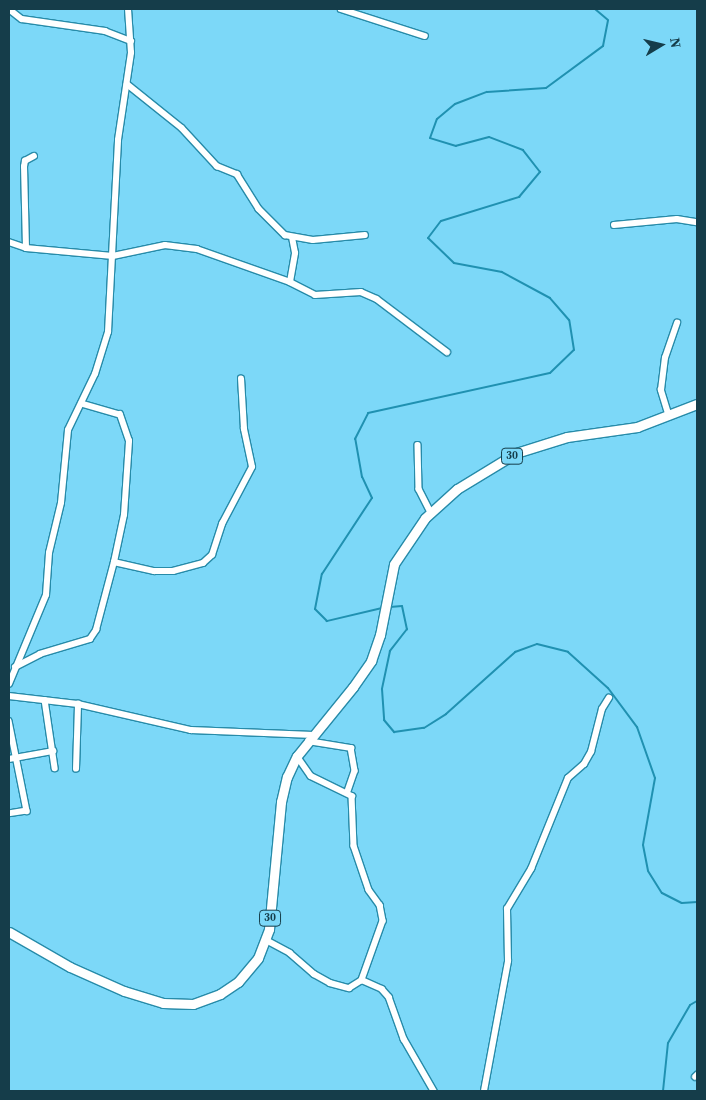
<!DOCTYPE html>
<style>
body{margin:0}
#map{position:relative;width:706px;height:1100px;overflow:hidden;background:#7cd8f8;font-family:"Source Serif 4",serif}
div>[style]{position:absolute}
[style*='--x']{left:calc(var(--x)*1px);top:calc(var(--y)*1px);width:calc(var(--w)*1px);rotate:calc(var(--a)*1deg)}
.stream>*{height:2px;margin:-1px;padding:0 1px;transform-origin:1px;border-radius:1px;background:#2091b1}
.roads{filter:drop-shadow(1px 0 #278ba9) drop-shadow(-1px 0 #278ba9) drop-shadow(0 1px #278ba9) drop-shadow(0 -1px #278ba9)}
.minor>*{height:5.5px;margin:-2.75px;padding:0 2.75px;transform-origin:2.75px;border-radius:2.75px;background:#fff}
.trunk>*{height:9px;margin:-4.5px;padding:0 4.5px;transform-origin:4.5px;border-radius:4.5px;background:#fff}
span{translate:-50% -50%;white-space:nowrap;text-align:center;line-height:1.15;-webkit-text-stroke:4px #7cd8f8;paint-order:stroke}
.shield-label span{padding:1px 4px;background:#7cd8f8;border:1px solid;border-radius:4px;-webkit-text-stroke-width:0}
.shield-label{font-size:11px;color:#153d4a;font-weight:700}
.frame{position:absolute;inset:0;border:10px solid #153d4a;pointer-events:none}
.north{position:absolute;left:636px;top:20px;width:50px;height:50px;-webkit-text-stroke:4px #7cd8f8;paint-order:stroke;rotate:81deg;font-size:14px;font-weight:700;line-height:20px;text-align:center;color:#153d4a}
.north::after{content:'';display:block;margin:auto;width:18px;height:22px;background:#153d4a;clip-path:polygon(50% 0,100% 100%,50% 72%,0 100%)}
</style>
<div id="map">
<div class="stream">
<div style="--x:390;--y:607;--w:12;--a:-5"></div>
<div style="--x:402;--y:606;--w:24;--a:78"></div>
<div style="--x:407;--y:629;--w:28;--a:128"></div>
<div style="--x:390;--y:651;--w:39;--a:102"></div>
<div style="--x:382;--y:689;--w:31;--a:86"></div>
<div style="--x:384;--y:720;--w:16;--a:50"></div>
<div style="--x:394;--y:732;--w:30;--a:-8"></div>
<div style="--x:424;--y:728;--w:26;--a:-32"></div>
<div style="--x:446;--y:714;--w:93;--a:-41.9"></div>
<div style="--x:515;--y:652;--w:23;--a:-20"></div>
<div style="--x:537;--y:644;--w:32;--a:14"></div>
<div style="--x:568;--y:652;--w:54;--a:42"></div>
<div style="--x:608;--y:688;--w:49;--a:53.4"></div>
<div style="--x:637;--y:727;--w:54;--a:70.6"></div>
<div style="--x:655;--y:778;--w:68;--a:100.2"></div>
<div style="--x:643;--y:845;--w:26;--a:79"></div>
<div style="--x:648;--y:871;--w:26;--a:58"></div>
<div style="--x:662;--y:893;--w:22;--a:27"></div>
<div style="--x:682;--y:903;--w:15;--a:-4"></div>
<div style="--x:382;--y:608;--w:57;--a:166.7"></div>
<div style="--x:327;--y:621;--w:17;--a:-135"></div>
<div style="--x:315;--y:609;--w:36;--a:-79"></div>
<div style="--x:322;--y:574;--w:91;--a:-56.7"></div>
<div style="--x:372;--y:498;--w:23;--a:-115"></div>
<div style="--x:362;--y:477;--w:39;--a:-100"></div>
<div style="--x:355;--y:439;--w:29;--a:-63"></div>
<div style="--x:368;--y:413;--w:186;--a:-12.4"></div>
<div style="--x:550;--y:373;--w:33;--a:-44"></div>
<div style="--x:574;--y:350;--w:30;--a:-99"></div>
<div style="--x:569;--y:320;--w:29;--a:-131"></div>
<div style="--x:550;--y:298;--w:55;--a:-151.6"></div>
<div style="--x:502;--y:272;--w:49;--a:-169.4"></div>
<div style="--x:454;--y:263;--w:36;--a:-136"></div>
<div style="--x:428;--y:238;--w:21;--a:-53"></div>
<div style="--x:441;--y:221;--w:82;--a:-17.1"></div>
<div style="--x:519;--y:197;--w:33;--a:-50"></div>
<div style="--x:540;--y:172;--w:28;--a:-128"></div>
<div style="--x:523;--y:150;--w:36;--a:-159"></div>
<div style="--x:489;--y:137;--w:34;--a:165"></div>
<div style="--x:456;--y:146;--w:27;--a:-163"></div>
<div style="--x:430;--y:138;--w:20;--a:-70"></div>
<div style="--x:437;--y:119;--w:23;--a:-40"></div>
<div style="--x:455;--y:104;--w:34;--a:-21"></div>
<div style="--x:487;--y:92;--w:59;--a:-3.9"></div>
<div style="--x:546;--y:88;--w:71;--a:-36.4"></div>
<div style="--x:603;--y:46;--w:26;--a:-79"></div>
<div style="--x:608;--y:20;--w:17;--a:-140"></div>
<div style="--x:663;--y:1091;--w:48;--a:-84.1"></div>
<div style="--x:668;--y:1043;--w:44;--a:-59.9"></div>
<div style="--x:690;--y:1005;--w:8;--a:-30"></div>
</div>
<div class="roads">
<div class="minor">
<div style="--x:9;--y:9;--w:16;--a:38"></div>
<div style="--x:22;--y:19;--w:84;--a:8.2"></div>
<div style="--x:105;--y:31;--w:28;--a:21"></div>
<div style="--x:341;--y:9;--w:88;--a:17.8"></div>
<div style="--x:127;--y:84;--w:70;--a:38.7"></div>
<div style="--x:182;--y:128;--w:52;--a:47.4"></div>
<div style="--x:217;--y:166;--w:22;--a:22"></div>
<div style="--x:237;--y:174;--w:41;--a:57.8"></div>
<div style="--x:259;--y:209;--w:37;--a:45"></div>
<div style="--x:285;--y:235;--w:28;--a:10"></div>
<div style="--x:313;--y:240;--w:52;--a:-5.5"></div>
<div style="--x:614;--y:225;--w:63;--a:-5.4"></div>
<div style="--x:677;--y:219;--w:20;--a:9"></div>
<div style="--x:9;--y:242;--w:18;--a:19"></div>
<div style="--x:26;--y:248;--w:87;--a:5.3"></div>
<div style="--x:113;--y:256;--w:53;--a:-11.9"></div>
<div style="--x:165;--y:245;--w:32;--a:7"></div>
<div style="--x:197;--y:249;--w:99;--a:19.5"></div>
<div style="--x:290;--y:282;--w:28;--a:27"></div>
<div style="--x:315;--y:295;--w:46;--a:-3.7"></div>
<div style="--x:361;--y:292;--w:17;--a:24"></div>
<div style="--x:377;--y:299;--w:88;--a:37.1"></div>
<div style="--x:26;--y:248;--w:81;--a:-91.4"></div>
<div style="--x:24;--y:167;--w:6;--a:-81"></div>
<div style="--x:25;--y:161;--w:10;--a:-29"></div>
<div style="--x:290;--y:282;--w:29;--a:-80"></div>
<div style="--x:295;--y:253;--w:15;--a:-101"></div>
<div style="--x:669;--y:417;--w:28;--a:-107"></div>
<div style="--x:661;--y:390;--w:32;--a:-83"></div>
<div style="--x:665;--y:358;--w:37;--a:-71"></div>
<div style="--x:418;--y:445;--w:44;--a:88.7"></div>
<div style="--x:419;--y:489;--w:27;--a:63"></div>
<div style="--x:114;--y:562;--w:41;--a:12.7"></div>
<div style="--x:154;--y:571;--w:19;--a:0"></div>
<div style="--x:173;--y:571;--w:31;--a:-15"></div>
<div style="--x:203;--y:563;--w:12;--a:-42"></div>
<div style="--x:212;--y:555;--w:33;--a:-72"></div>
<div style="--x:222;--y:524;--w:64;--a:-62.2"></div>
<div style="--x:252;--y:467;--w:39;--a:-102"></div>
<div style="--x:244;--y:429;--w:50;--a:-93.4"></div>
<div style="--x:15;--y:667;--w:28;--a:-27"></div>
<div style="--x:40;--y:654;--w:52;--a:-16.7"></div>
<div style="--x:90;--y:639;--w:11;--a:-56"></div>
<div style="--x:96;--y:630;--w:70;--a:-75.2"></div>
<div style="--x:114;--y:562;--w:48;--a:-78"></div>
<div style="--x:124;--y:515;--w:74;--a:-86.1"></div>
<div style="--x:129;--y:441;--w:28;--a:-109"></div>
<div style="--x:120;--y:415;--w:40;--a:-164"></div>
<div style="--x:9;--y:684;--w:96;--a:-67.4"></div>
<div style="--x:46;--y:595;--w:42;--a:-85.9"></div>
<div style="--x:49;--y:553;--w:51;--a:-76.5"></div>
<div style="--x:61;--y:503;--w:73;--a:-84.5"></div>
<div style="--x:68;--y:430;--w:62;--a:-64.3"></div>
<div style="--x:95;--y:374;--w:44;--a:-72.8"></div>
<div style="--x:108;--y:332;--w:192;--a:-87"></div>
<div style="--x:118;--y:140;--w:88;--a:-81.5"></div>
<div style="--x:131;--y:53;--w:44;--a:-93.9"></div>
<div style="--x:9;--y:696;--w:69;--a:6.6"></div>
<div style="--x:78;--y:704;--w:116;--a:13"></div>
<div style="--x:191;--y:730;--w:122;--a:2.3"></div>
<div style="--x:45;--y:700;--w:69;--a:81.6"></div>
<div style="--x:9;--y:721;--w:92;--a:78.7"></div>
<div style="--x:27;--y:811;--w:18;--a:171"></div>
<div style="--x:308;--y:741;--w:44;--a:9.2"></div>
<div style="--x:351;--y:748;--w:23;--a:80"></div>
<div style="--x:355;--y:771;--w:21;--a:109"></div>
<div style="--x:297;--y:756;--w:24;--a:55"></div>
<div style="--x:311;--y:776;--w:46;--a:26"></div>
<div style="--x:352;--y:796;--w:50;--a:87.7"></div>
<div style="--x:354;--y:846;--w:46;--a:71.2"></div>
<div style="--x:369;--y:890;--w:19;--a:54"></div>
<div style="--x:380;--y:905;--w:16;--a:79"></div>
<div style="--x:383;--y:921;--w:63;--a:109.6"></div>
<div style="--x:362;--y:980;--w:22;--a:24"></div>
<div style="--x:382;--y:989;--w:11;--a:49"></div>
<div style="--x:389;--y:997;--w:45;--a:70.3"></div>
<div style="--x:404;--y:1039;--w:60;--a:60"></div>
<div style="--x:9;--y:759;--w:45;--a:-10.3"></div>
<div style="--x:76;--y:769;--w:65;--a:-88.2"></div>
<div style="--x:266;--y:940;--w:27;--a:28"></div>
<div style="--x:290;--y:953;--w:32;--a:41"></div>
<div style="--x:314;--y:974;--w:18;--a:29"></div>
<div style="--x:330;--y:983;--w:20;--a:15"></div>
<div style="--x:349;--y:988;--w:15;--a:-32"></div>
<div style="--x:695;--y:1077;--w:3;--a:-45"></div>
<div style="--x:484;--y:1091;--w:132;--a:-79.5"></div>
<div style="--x:508;--y:961;--w:52;--a:-91.1"></div>
<div style="--x:507;--y:909;--w:47;--a:-59"></div>
<div style="--x:531;--y:869;--w:98;--a:-67.9"></div>
<div style="--x:568;--y:778;--w:21;--a:-41"></div>
<div style="--x:584;--y:764;--w:14;--a:-60"></div>
<div style="--x:591;--y:752;--w:44;--a:-75.7"></div>
<div style="--x:602;--y:709;--w:13;--a:-58"></div>
</div>
<div class="trunk">
<div style="--x:9;--y:932;--w:70;--a:29.8"></div>
<div style="--x:70;--y:967;--w:59;--a:24"></div>
<div style="--x:124;--y:991;--w:41;--a:17.1"></div>
<div style="--x:163;--y:1003;--w:30;--a:2"></div>
<div style="--x:193;--y:1004;--w:29;--a:-20"></div>
<div style="--x:220;--y:994;--w:22;--a:-34"></div>
<div style="--x:238;--y:982;--w:31;--a:-50"></div>
<div style="--x:258;--y:958;--w:31;--a:-69"></div>
<div style="--x:269;--y:929;--w:128;--a:-84.6"></div>
<div style="--x:281;--y:802;--w:26;--a:-77"></div>
<div style="--x:287;--y:777;--w:23;--a:-65"></div>
<div style="--x:297;--y:756;--w:89;--a:-50.9"></div>
<div style="--x:353;--y:687;--w:32;--a:-55"></div>
<div style="--x:371;--y:661;--w:28;--a:-71"></div>
<div style="--x:380;--y:635;--w:72;--a:-78.8"></div>
<div style="--x:394;--y:564;--w:55;--a:-56"></div>
<div style="--x:425;--y:518;--w:43;--a:-42.2"></div>
<div style="--x:457;--y:489;--w:69;--a:-31.4"></div>
<div style="--x:516;--y:453;--w:53;--a:-17.4"></div>
<div style="--x:567;--y:437;--w:71;--a:-8.1"></div>
<div style="--x:637;--y:427;--w:64;--a:-21"></div>
</div>
</div>
<div class="shield-label">
<span style="left:512px;top:456px">30</span>
<span style="left:270px;top:918px">30</span>
</div>
<div class="frame"></div>
<div class="north">N</div>
</div>
